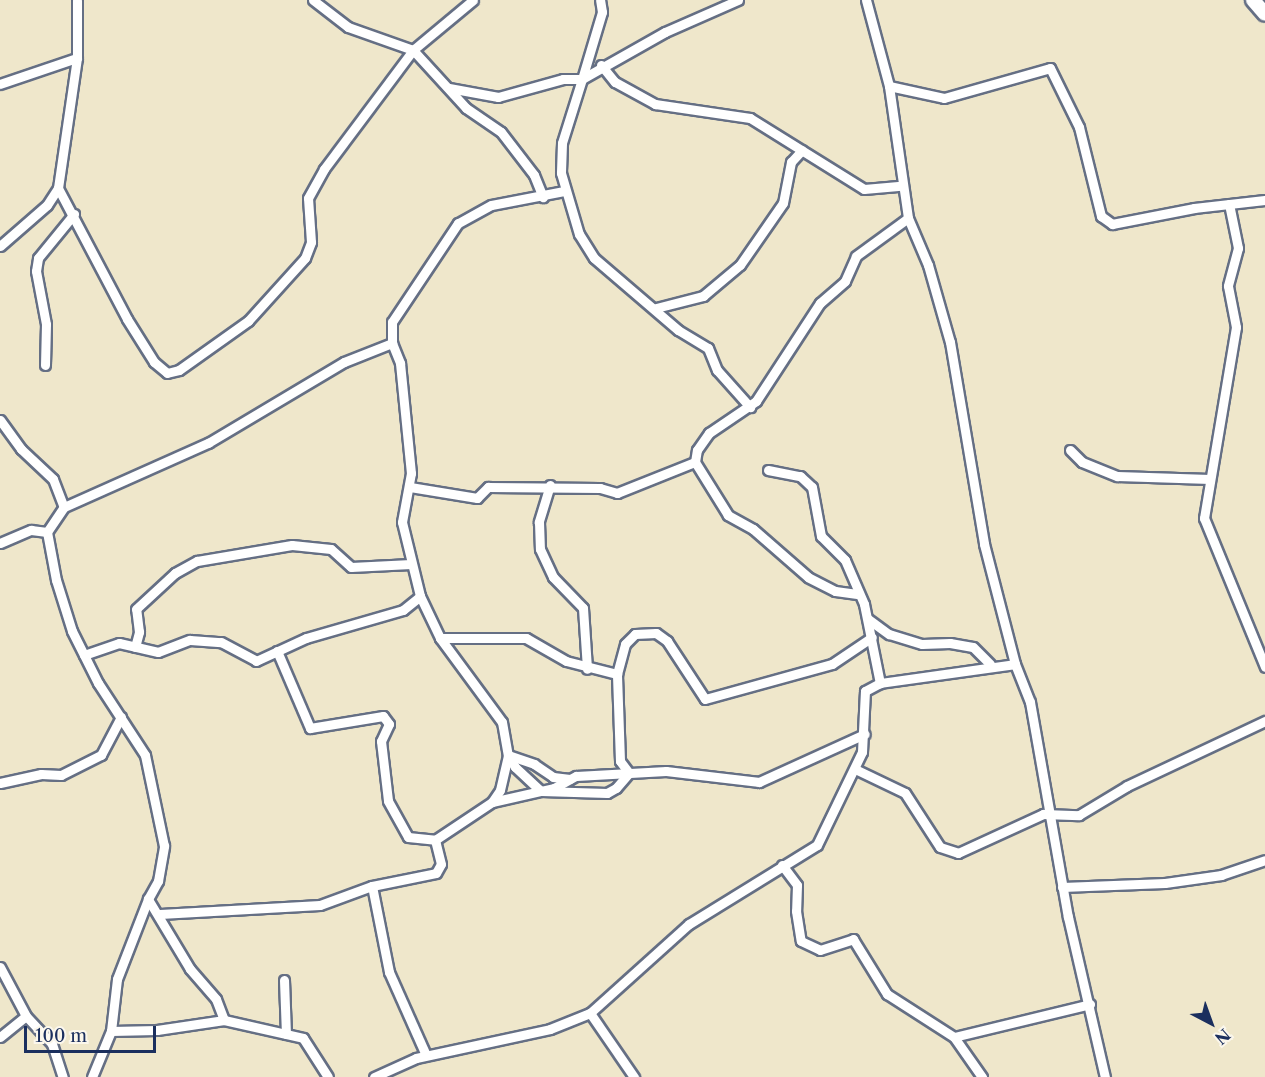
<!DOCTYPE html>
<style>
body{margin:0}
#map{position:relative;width:1265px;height:1077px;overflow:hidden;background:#efe7cb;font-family:"Libre Caslon Text",serif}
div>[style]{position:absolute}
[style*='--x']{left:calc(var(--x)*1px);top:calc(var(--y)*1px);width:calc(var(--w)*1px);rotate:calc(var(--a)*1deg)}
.roads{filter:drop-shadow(2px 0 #656f84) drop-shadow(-2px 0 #656f84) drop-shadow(0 2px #656f84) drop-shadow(0 -2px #656f84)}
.street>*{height:9px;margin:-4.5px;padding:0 4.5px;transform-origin:4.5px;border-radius:4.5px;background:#fff}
.secondary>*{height:14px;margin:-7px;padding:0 7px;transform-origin:7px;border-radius:7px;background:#fff}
span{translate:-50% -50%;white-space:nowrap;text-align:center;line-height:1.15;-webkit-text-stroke:4.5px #fbf7ec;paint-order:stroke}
.north{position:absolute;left:1181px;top:993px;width:60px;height:60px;-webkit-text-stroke:4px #fbf7ec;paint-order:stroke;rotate:139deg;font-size:16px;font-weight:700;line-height:24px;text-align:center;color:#1b2f5e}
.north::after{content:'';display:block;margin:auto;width:21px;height:27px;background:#1b2f5e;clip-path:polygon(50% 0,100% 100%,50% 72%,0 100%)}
.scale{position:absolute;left:24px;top:1026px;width:132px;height:27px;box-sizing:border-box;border:3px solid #1b2f5e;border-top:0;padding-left:8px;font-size:18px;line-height:21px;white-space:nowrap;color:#1b2f5e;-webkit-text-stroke:4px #fbf7ec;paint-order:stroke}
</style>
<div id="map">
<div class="roads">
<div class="street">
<div style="--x:313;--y:0;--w:44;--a:37.6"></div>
<div style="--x:348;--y:27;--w:69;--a:19.5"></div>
<div style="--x:413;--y:50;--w:79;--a:47.6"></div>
<div style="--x:466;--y:108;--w:42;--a:34.4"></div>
<div style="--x:501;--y:132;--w:54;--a:52.5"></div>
<div style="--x:534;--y:175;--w:24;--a:68"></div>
<div style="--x:738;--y:0;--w:80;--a:156.3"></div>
<div style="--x:665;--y:32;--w:95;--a:150.5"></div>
<div style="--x:582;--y:79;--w:67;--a:107.4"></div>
<div style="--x:562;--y:143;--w:30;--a:92"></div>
<div style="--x:561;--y:173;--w:64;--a:73.6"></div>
<div style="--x:579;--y:234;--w:28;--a:58"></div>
<div style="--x:594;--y:258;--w:111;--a:40.6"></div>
<div style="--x:678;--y:330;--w:35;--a:31"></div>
<div style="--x:708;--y:348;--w:24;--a:68"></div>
<div style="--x:717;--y:370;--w:50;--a:48.3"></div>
<div style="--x:866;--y:0;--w:89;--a:75"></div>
<div style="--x:889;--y:86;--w:133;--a:81.8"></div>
<div style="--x:908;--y:218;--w:51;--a:66.9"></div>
<div style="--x:928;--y:265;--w:80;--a:74.1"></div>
<div style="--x:950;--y:342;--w:205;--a:80.4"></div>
<div style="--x:984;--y:544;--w:124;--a:75.5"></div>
<div style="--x:1015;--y:664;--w:41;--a:68.5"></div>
<div style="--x:1030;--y:702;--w:218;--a:80"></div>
<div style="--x:1068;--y:917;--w:164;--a:77"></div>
<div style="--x:601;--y:65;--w:22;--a:51"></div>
<div style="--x:615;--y:82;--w:46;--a:28.8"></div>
<div style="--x:655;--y:104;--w:96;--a:8.4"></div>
<div style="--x:750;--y:118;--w:134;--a:31.9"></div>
<div style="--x:864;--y:189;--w:37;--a:-5"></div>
<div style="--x:0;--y:84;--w:81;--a:-18.7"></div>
<div style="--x:889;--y:86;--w:56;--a:12.3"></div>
<div style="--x:944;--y:98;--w:110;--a:-15.8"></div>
<div style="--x:1050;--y:68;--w:66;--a:63.8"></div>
<div style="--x:1079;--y:127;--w:92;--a:76.1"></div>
<div style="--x:1101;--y:216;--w:14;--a:36"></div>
<div style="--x:1112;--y:224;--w:84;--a:-11"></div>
<div style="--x:1194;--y:208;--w:71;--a:-6.4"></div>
<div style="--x:449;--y:88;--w:50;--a:10.4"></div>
<div style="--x:498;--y:97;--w:67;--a:-15.5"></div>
<div style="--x:563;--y:79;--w:19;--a:0"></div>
<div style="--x:582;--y:79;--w:70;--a:-73.4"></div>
<div style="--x:602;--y:12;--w:12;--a:-99"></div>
<div style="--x:58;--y:188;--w:148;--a:62.2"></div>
<div style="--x:127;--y:319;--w:51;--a:57.9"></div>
<div style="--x:154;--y:362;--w:17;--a:40"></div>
<div style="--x:167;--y:373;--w:12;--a:-14"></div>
<div style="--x:179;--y:370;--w:85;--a:-35.4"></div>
<div style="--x:248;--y:321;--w:85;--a:-47.9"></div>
<div style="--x:305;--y:258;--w:17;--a:-69"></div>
<div style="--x:311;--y:242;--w:44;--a:-93.9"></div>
<div style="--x:308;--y:198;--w:33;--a:-61"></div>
<div style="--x:324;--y:169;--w:149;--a:-53.2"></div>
<div style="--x:413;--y:50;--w:78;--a:-39.8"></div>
<div style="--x:564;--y:191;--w:74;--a:169.1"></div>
<div style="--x:491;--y:205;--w:38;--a:151"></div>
<div style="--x:458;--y:223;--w:119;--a:123.7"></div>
<div style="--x:392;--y:322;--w:21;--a:90"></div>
<div style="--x:392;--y:343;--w:22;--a:68"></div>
<div style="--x:400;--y:363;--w:111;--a:84.3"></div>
<div style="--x:411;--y:473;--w:50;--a:100.4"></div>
<div style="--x:402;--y:522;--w:76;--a:76.3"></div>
<div style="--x:420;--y:596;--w:47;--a:64.5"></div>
<div style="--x:440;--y:638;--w:104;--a:53.6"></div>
<div style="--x:502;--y:722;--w:34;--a:80"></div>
<div style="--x:508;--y:755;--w:14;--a:60"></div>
<div style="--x:515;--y:767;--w:35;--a:43"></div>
<div style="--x:541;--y:791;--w:66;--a:1.7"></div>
<div style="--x:607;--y:793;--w:10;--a:-29"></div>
<div style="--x:616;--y:788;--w:20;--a:-49"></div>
<div style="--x:629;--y:773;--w:15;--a:-127"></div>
<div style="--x:620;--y:761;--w:87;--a:-92"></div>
<div style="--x:617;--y:674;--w:31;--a:-75"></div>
<div style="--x:625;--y:644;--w:14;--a:-45"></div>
<div style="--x:635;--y:634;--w:21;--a:-3"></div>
<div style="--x:656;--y:633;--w:14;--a:36"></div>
<div style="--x:667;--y:641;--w:69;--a:56.8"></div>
<div style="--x:705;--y:699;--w:132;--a:-15.4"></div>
<div style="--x:832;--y:664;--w:48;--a:-34"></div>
<div style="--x:1229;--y:204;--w:45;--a:78.4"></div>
<div style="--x:1238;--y:248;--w:39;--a:105"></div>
<div style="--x:1228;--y:286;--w:42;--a:79"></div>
<div style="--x:1236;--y:327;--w:194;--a:99.5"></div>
<div style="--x:1204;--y:518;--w:161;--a:67.7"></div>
<div style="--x:0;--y:246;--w:62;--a:-41.1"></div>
<div style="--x:47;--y:205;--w:20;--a:-57"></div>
<div style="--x:58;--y:188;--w:131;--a:-81.7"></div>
<div style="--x:77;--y:58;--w:58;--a:-90"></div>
<div style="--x:656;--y:308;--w:49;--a:-14.3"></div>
<div style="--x:703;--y:296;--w:48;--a:-40"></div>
<div style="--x:740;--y:265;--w:75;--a:-55.3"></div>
<div style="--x:783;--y:203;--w:42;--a:-79"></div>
<div style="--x:791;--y:162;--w:16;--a:-47"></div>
<div style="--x:45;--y:365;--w:41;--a:-88.6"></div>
<div style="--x:46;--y:324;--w:54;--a:-100.7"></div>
<div style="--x:36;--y:271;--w:13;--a:-81"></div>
<div style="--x:38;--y:258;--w:57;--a:-50.7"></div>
<div style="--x:0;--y:420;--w:36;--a:54"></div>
<div style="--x:21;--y:449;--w:44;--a:43.2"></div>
<div style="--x:53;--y:479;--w:30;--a:69"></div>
<div style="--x:1070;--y:450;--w:17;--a:45"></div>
<div style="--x:1082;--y:462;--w:38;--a:22"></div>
<div style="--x:1117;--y:476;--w:93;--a:1.8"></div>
<div style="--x:768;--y:470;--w:33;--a:11"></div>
<div style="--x:800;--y:476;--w:16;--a:43"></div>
<div style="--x:812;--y:487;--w:50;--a:79.6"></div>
<div style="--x:821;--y:536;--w:34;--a:45"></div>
<div style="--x:845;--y:560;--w:48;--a:66.6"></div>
<div style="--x:864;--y:604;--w:81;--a:78.6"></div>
<div style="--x:550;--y:485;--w:39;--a:107"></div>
<div style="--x:539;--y:522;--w:27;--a:88"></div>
<div style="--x:540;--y:549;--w:31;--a:65"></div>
<div style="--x:553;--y:577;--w:43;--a:45.9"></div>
<div style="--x:583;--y:608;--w:61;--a:86.2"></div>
<div style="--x:410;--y:487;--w:68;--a:9.3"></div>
<div style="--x:477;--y:498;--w:16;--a:-45"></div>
<div style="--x:488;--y:487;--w:112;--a:0.5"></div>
<div style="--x:600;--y:488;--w:18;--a:16"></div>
<div style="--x:617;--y:493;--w:84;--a:-21.7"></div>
<div style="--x:0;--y:543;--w:34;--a:-23"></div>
<div style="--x:31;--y:530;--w:16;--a:7"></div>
<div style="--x:857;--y:594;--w:22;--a:-172"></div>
<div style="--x:835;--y:591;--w:30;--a:-153"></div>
<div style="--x:808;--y:577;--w:73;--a:-138.9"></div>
<div style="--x:753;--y:529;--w:29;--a:-151"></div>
<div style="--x:728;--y:515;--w:62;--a:-121.9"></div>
<div style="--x:695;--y:462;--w:12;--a:-81"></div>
<div style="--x:697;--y:450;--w:21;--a:-55"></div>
<div style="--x:709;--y:433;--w:57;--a:-34.2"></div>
<div style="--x:756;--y:401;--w:117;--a:-56.9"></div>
<div style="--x:820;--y:303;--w:33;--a:-41"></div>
<div style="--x:845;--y:281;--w:27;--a:-66"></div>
<div style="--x:856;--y:256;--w:64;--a:-36.2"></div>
<div style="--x:868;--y:619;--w:26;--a:36"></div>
<div style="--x:889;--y:634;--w:34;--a:17"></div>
<div style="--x:922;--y:644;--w:28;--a:-2"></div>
<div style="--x:950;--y:643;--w:23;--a:10"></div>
<div style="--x:973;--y:647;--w:24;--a:45"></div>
<div style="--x:440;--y:638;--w:86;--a:0"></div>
<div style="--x:526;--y:638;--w:46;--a:29.9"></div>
<div style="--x:566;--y:661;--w:53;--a:14.3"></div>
<div style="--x:135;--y:647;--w:16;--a:-75"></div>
<div style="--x:139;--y:632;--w:23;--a:-97"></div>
<div style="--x:136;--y:609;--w:53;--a:-42.7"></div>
<div style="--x:175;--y:573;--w:25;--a:-29"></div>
<div style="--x:197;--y:561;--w:96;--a:-9.6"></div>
<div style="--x:292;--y:545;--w:39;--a:6"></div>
<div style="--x:331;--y:549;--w:27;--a:42"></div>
<div style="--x:351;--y:567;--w:60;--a:-2.9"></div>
<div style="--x:277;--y:651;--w:84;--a:66.8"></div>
<div style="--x:310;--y:728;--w:74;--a:-9.3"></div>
<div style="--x:383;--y:716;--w:10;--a:53"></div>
<div style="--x:389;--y:724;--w:19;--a:115"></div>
<div style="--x:381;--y:741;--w:60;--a:83.3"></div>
<div style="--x:388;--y:801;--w:41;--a:60.9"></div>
<div style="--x:408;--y:837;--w:27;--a:6"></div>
<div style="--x:84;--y:655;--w:37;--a:-19"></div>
<div style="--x:119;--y:643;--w:40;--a:13"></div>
<div style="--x:158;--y:652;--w:34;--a:-21"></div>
<div style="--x:190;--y:640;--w:31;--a:4"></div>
<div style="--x:221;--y:642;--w:40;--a:28"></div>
<div style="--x:256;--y:661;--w:55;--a:-24.7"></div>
<div style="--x:306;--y:638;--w:101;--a:-16.1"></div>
<div style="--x:403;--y:610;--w:22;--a:-39"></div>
<div style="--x:855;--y:769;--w:55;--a:25.6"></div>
<div style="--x:905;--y:793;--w:64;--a:57.1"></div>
<div style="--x:940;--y:847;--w:19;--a:18"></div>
<div style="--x:958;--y:853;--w:94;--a:-24.6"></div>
<div style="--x:1043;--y:814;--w:36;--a:2"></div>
<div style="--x:1079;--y:815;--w:56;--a:-31.1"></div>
<div style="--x:1127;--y:786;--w:153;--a:-25.2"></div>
<div style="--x:0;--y:783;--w:42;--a:-12.4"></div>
<div style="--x:41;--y:774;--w:20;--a:3"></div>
<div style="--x:61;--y:775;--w:45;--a:-26.6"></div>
<div style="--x:101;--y:755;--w:43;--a:-62.2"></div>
<div style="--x:492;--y:802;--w:14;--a:-56"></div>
<div style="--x:500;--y:790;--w:36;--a:-77"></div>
<div style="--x:508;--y:755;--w:28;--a:19"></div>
<div style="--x:534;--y:764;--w:23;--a:34"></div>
<div style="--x:553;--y:777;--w:17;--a:7"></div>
<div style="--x:782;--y:865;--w:25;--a:53"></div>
<div style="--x:797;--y:885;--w:26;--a:92"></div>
<div style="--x:796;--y:911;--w:30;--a:81"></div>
<div style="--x:801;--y:941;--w:21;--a:25"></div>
<div style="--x:820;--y:950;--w:35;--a:-18"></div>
<div style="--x:853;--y:939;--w:65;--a:58.3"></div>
<div style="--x:887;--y:994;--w:80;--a:32.7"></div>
<div style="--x:954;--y:1037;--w:49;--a:55"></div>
<div style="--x:372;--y:886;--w:88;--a:78.8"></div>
<div style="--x:389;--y:972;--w:91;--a:66"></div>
<div style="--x:1062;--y:887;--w:103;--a:-2.2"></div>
<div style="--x:1165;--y:883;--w:57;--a:-8.1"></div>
<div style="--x:1221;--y:875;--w:46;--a:-18.8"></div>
<div style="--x:160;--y:914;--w:160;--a:-3.2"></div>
<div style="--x:320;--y:905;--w:55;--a:-20.1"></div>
<div style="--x:372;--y:886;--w:65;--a:-11.5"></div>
<div style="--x:436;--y:873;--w:10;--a:-61"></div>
<div style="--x:441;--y:864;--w:25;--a:-104"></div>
<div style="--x:435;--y:840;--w:69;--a:-33.7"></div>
<div style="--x:492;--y:802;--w:64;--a:-12.7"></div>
<div style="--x:554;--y:788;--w:25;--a:-29"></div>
<div style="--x:576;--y:776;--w:90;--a:-3.2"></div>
<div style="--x:666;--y:771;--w:94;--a:6.7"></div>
<div style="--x:759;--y:782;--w:116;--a:-24.4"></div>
<div style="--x:0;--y:967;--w:55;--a:62"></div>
<div style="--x:26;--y:1016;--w:38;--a:47"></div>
<div style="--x:52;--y:1044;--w:35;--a:72"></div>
<div style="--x:284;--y:980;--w:54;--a:87.9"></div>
<div style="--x:590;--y:1013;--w:78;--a:55.5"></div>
<div style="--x:224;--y:1020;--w:22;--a:-111"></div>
<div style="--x:216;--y:999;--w:40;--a:-131"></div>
<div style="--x:190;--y:969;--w:82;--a:-121"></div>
<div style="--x:148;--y:899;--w:21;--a:-61"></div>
<div style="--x:158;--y:881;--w:36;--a:-80"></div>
<div style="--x:164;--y:846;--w:93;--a:-101.8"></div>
<div style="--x:145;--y:755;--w:86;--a:-123.1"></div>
<div style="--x:98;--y:683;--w:58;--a:-116.6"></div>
<div style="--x:72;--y:631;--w:53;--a:-107.4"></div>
<div style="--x:56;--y:580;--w:49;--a:-100.6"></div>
<div style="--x:47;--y:532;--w:30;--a:-56"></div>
<div style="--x:64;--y:507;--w:158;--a:-24"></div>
<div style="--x:208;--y:443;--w:158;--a:-30.8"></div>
<div style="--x:344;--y:362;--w:52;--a:-21.6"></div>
<div style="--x:111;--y:1031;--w:52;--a:-83.4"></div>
<div style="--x:117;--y:979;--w:86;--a:-68.8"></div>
<div style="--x:0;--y:1037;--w:33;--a:-39"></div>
<div style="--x:954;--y:1037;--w:140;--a:-13.6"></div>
<div style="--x:92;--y:1077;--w:50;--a:-67.6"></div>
<div style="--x:111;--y:1031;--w:46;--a:-1.2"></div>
<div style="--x:157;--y:1030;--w:68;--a:-8.5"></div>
<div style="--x:224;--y:1020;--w:81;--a:12.8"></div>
<div style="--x:303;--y:1038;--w:46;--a:57.3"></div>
<div style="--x:374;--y:1077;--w:46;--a:-24.3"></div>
<div style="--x:416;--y:1058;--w:137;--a:-12.2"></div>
<div style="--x:550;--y:1029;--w:43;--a:-21.8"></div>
<div style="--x:590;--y:1013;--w:133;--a:-42"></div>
<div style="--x:689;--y:924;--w:150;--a:-31.7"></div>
<div style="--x:817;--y:845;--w:103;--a:-64.2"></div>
<div style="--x:862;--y:752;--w:61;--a:-87.2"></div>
<div style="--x:865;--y:691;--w:17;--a:-28"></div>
<div style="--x:880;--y:683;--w:136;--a:-8"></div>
</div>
<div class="secondary">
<div style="--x:1253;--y:0;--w:18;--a:49"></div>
</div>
</div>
<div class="north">N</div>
<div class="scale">100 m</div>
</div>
